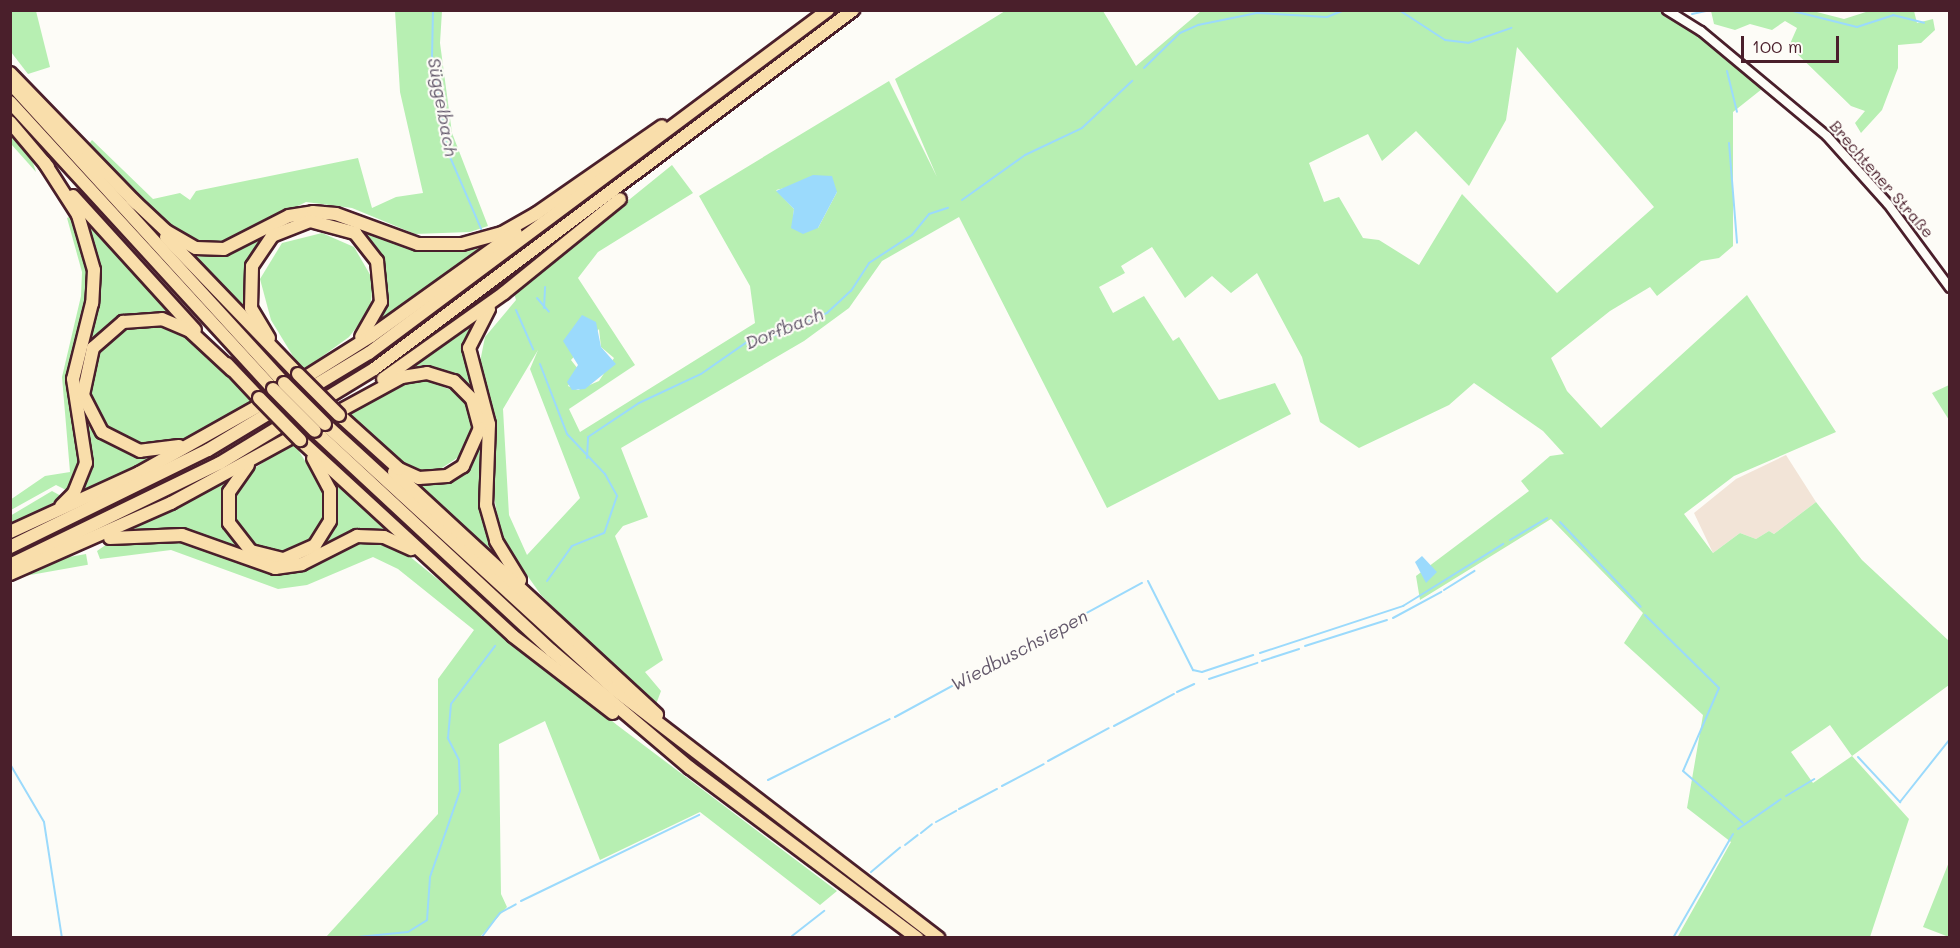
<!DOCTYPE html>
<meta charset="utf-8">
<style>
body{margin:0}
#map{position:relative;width:1960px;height:948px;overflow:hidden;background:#fdfcf7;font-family:Mali,sans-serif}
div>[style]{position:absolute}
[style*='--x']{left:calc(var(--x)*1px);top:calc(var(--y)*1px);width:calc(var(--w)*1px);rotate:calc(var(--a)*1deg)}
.built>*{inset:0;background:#f2e4d7}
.green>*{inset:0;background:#b7efb2;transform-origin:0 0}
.water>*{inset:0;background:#9bdafc}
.stream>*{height:2px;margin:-1px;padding:0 1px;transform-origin:1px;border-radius:1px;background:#9bdafc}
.roads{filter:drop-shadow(2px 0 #4a1f2b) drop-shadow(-2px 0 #4a1f2b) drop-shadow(0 2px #4a1f2b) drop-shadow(0 -2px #4a1f2b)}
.minor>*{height:8px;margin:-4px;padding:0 4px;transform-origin:4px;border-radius:4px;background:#fdfcf7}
.highway>*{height:12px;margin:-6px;padding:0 6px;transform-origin:6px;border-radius:6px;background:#f9deab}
.bridges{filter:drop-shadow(2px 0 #4a1f2b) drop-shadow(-2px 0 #4a1f2b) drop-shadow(0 2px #4a1f2b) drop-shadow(0 -2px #4a1f2b)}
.highway-bridge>*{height:12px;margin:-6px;padding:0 6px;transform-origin:6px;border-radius:6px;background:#f9deab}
span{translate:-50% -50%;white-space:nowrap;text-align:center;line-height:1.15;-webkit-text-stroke:4.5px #fdfcf7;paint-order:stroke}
.street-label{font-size:16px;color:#4a1f2b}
.water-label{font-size:18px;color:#62576a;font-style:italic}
.frame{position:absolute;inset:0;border:12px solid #4a1f2b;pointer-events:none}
.scale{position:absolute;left:1741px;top:36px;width:98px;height:27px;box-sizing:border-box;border:3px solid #4a1f2b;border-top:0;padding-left:8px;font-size:18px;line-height:21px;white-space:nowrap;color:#4a1f2b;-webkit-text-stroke:4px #fdfcf7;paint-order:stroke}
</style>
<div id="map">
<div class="built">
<div style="clip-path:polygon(1786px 455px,1816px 502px,1774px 534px,1769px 531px,1756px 539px,1740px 533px,1713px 553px,1694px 513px,1736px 479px)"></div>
</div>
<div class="green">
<div style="clip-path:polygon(10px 11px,36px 11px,50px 67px,28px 74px,11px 52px)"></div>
<div style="clip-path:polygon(395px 11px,442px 11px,440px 43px,452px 133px,488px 226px,470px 232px,415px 234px,352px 208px,306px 202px,229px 240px,195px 243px,167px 228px,88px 145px,92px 140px,153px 199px,180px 193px,190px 200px,196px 191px,358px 158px,372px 208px,396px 197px,423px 193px,400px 92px)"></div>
<div style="clip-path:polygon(evenodd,1005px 11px,1103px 11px,1136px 66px,1201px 11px,1666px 11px,1767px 85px,1733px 112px,1733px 246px,1719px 258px,1701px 261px,1657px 296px,1650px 287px,1610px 311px,1551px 358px,1567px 391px,1601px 428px,1747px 295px,1836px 432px,1734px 476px,1684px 514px,1713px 553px,1740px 533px,1756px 539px,1769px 531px,1774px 534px,1816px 502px,1862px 560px,1949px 641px,1949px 685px,1852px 756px,1909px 819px,1870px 937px,1678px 936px,1731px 842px,1687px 808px,1703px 715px,1624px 643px,1643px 613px,1551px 519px,1420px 600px,1416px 576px,1529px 491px,1521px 481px,1550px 456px,1564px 454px,1543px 431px,1474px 383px,1449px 405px,1359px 448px,1320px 422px,1302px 357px,1257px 273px,1231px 293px,1212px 276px,1185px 298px,1152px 247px,1121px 266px,1125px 273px,1099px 287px,1113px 313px,1144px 296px,1173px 341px,1179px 337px,1219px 400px,1275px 383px,1291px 414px,1107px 508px,959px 217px,882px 261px,849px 308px,804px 341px,621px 448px,648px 517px,623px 526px,615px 536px,663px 660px,645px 672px,661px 691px,655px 707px,541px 595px,501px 538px,492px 484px,493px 414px,478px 372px,485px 337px,516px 300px,514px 293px,672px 165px,693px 193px,598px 252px,578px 278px,635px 365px,569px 409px,580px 432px,755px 323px,750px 286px,699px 196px,889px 81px,937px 177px,895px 79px,1005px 11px,1517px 47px,1654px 207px,1557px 293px,1462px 194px,1419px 265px,1379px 240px,1363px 238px,1339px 197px,1324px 202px,1309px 163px,1368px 134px,1382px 161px,1416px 131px,1469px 186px,1506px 120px,1517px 47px,1005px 11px,785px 188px,837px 192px,818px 228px,793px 218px,794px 209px,776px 190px,785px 188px,1005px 11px,599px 329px,601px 347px,614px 358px,599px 381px,578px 390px,568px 386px,578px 369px,571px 360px,599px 329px,1005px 11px,538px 350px,530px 369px,580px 498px,527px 555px,509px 515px,503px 409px,538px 350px,1005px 11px,1830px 725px,1852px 756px,1813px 783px,1791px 752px,1830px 725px)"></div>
<div style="clip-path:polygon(1711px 11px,1813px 11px,1844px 19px,1869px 11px,1914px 11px,1917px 23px,1933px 19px,1935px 30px,1921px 43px,1898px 45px,1898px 68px,1882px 110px,1861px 133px,1855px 123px,1865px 111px,1851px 106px,1789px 46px,1797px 28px,1785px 21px,1772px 30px,1750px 24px,1735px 30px,1714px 24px)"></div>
<div style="clip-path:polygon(10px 130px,30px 154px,36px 172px,11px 144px)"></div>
<div style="clip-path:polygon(81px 214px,176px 317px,150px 313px,119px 320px,88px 348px,79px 389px,93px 428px,118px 448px,162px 455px,76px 498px,90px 450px,77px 381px,97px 291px,93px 247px)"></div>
<div style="clip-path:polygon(73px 215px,88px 271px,88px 300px,67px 387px,80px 468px,68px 491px,56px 485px,11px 510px,10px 500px,45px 476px,70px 472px,62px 377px,81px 296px,82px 272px,67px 218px)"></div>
<div style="clip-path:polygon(304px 216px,341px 220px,417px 248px,498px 238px,376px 327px,386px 301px,384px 268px,377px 253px,341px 222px,292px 221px,280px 227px,248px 266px,245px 296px,252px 319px,184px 250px,223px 254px,279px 225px)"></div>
<div style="clip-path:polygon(322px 233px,354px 247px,372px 278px,372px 292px,370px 310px,349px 337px,302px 371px,271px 320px,260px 279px,282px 243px)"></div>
<div style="clip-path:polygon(475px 321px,467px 361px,485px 420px,484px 510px,507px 569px,413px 482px,444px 480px,472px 462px,483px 441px,484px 420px,473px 392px,456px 377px,429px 369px,400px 373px)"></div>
<div style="clip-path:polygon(156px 323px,199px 344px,256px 402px,203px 432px,164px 445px,133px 445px,105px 427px,88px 393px,97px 350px,128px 326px)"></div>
<div style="clip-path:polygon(426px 379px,464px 396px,475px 424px,468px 451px,434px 473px,406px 468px,343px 413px,396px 386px)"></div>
<div style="clip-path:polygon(1949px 385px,1949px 420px,1932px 393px)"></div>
<div style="clip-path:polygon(293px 442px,325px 492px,326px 517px,314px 539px,294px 552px,273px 554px,249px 544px,235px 523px,232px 501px,242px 477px)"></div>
<div style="clip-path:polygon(328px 472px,394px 536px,351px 534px,301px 561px,276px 566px,256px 561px,205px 538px,174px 531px,127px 531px,230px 477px,224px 518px,242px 549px,263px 562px,300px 560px,319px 547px,333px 524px,336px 499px)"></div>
<div style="clip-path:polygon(52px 491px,63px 497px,11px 526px,10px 516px)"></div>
<div style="clip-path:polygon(168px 539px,280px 575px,317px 565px,359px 542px,398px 547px,617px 725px,837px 891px,820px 905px,700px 812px,600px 860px,545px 721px,499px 744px,501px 894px,507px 907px,480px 937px,326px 937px,438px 814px,438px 679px,474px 630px,398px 569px,373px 557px,307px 585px,278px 589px,171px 550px,100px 559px,97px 551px,107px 544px)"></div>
<div style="left:86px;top:554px;width:11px;height:80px;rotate:80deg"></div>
<div style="clip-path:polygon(1949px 862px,1950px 937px,1949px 937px,1923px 927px)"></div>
</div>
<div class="water">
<div style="clip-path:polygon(813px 175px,832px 176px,837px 192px,818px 228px,803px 234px,791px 228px,794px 209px,776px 191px)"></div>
<div style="clip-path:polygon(582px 315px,596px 322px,601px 347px,616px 364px,585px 389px,572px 390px,567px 382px,578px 365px,563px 341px)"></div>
<div style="clip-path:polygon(1422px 556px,1437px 572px,1426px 583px,1415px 562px)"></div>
</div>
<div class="stream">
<div style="--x:433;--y:10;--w:46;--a:91.2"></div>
<div style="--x:432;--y:56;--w:95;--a:80.9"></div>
<div style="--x:447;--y:150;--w:90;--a:66.6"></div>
<div style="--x:1399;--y:10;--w:55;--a:33.1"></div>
<div style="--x:1445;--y:40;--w:23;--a:7"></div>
<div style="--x:1468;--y:43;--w:46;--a:-19.2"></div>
<div style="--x:1789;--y:10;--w:70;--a:14"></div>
<div style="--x:1857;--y:27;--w:38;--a:-18"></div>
<div style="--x:1893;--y:15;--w:32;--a:14"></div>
<div style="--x:1692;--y:14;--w:19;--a:-12"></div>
<div style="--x:1144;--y:68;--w:50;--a:-44.2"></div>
<div style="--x:1180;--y:33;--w:20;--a:-24"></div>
<div style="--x:1198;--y:25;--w:60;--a:-11.5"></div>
<div style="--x:1257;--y:13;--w:70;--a:3.3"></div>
<div style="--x:1327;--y:17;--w:18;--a:-22"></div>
<div style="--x:1727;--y:71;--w:42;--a:76.3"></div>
<div style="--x:1729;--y:143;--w:100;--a:85.4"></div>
<div style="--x:962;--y:200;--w:77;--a:-35.5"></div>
<div style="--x:1025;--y:155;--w:63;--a:-25.3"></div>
<div style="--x:1082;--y:128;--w:69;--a:-43.2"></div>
<div style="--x:537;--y:298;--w:18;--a:49"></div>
<div style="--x:544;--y:308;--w:21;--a:-87"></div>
<div style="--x:516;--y:310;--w:43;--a:66.4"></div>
<div style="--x:540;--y:364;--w:75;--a:68.9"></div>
<div style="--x:567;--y:434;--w:55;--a:46.5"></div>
<div style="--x:605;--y:474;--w:25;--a:61"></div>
<div style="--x:617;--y:496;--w:39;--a:109"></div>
<div style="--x:604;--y:533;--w:35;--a:158"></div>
<div style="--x:572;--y:546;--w:43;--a:125.5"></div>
<div style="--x:587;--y:458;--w:21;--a:-87"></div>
<div style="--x:588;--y:437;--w:61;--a:-33.7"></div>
<div style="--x:639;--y:403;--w:68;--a:-25.1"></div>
<div style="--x:701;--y:374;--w:65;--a:-34.9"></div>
<div style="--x:754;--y:337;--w:25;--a:-5"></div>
<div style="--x:779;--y:335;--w:53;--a:-24.6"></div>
<div style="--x:827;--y:313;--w:33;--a:-43"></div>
<div style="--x:851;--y:291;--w:33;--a:-57"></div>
<div style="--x:869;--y:263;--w:51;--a:-33.1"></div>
<div style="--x:912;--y:235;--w:27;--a:-51"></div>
<div style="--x:929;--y:214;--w:20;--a:-18"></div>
<div style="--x:1560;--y:522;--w:117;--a:46.4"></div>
<div style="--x:1510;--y:540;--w:43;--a:-30.7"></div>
<div style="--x:1148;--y:581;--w:100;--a:63.2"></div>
<div style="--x:1193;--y:670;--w:9;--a:13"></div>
<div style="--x:1202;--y:672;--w:54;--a:-18.4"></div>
<div style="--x:1444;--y:590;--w:36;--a:-32"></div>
<div style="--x:1645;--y:615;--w:104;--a:44.6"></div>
<div style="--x:1719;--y:688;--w:90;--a:113.4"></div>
<div style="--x:1683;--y:771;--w:79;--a:40.9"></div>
<div style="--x:1393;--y:618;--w:55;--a:-28.4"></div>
<div style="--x:1305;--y:646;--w:86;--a:-17.6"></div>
<div style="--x:1260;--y:653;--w:151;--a:-18.2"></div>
<div style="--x:1403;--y:606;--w:118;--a:-31.8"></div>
<div style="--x:1262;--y:661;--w:39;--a:-18"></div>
<div style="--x:1209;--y:679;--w:51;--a:-18.4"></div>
<div style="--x:1177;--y:692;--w:19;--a:-25"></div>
<div style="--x:895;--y:717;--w:281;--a:-28.5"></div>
<div style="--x:1114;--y:726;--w:68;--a:-28.1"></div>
<div style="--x:1858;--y:757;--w:62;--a:47"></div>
<div style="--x:1900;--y:802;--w:80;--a:-51.6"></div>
<div style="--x:1048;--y:761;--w:69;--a:-28.4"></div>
<div style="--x:10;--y:764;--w:67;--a:59.6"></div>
<div style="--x:44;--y:822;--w:117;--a:81.2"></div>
<div style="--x:768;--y:780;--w:136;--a:-26.6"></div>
<div style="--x:1002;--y:786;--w:47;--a:-27.6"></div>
<div style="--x:1786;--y:796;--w:33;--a:-31"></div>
<div style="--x:959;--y:809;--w:43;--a:-27.8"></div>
<div style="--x:936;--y:822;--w:23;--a:-29"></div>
<div style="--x:1738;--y:829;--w:52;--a:-34.9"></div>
<div style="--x:921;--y:833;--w:14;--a:-39"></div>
<div style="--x:905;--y:845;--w:16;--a:-38"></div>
<div style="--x:871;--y:872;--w:38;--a:-40"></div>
<div style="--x:521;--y:901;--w:198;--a:-25.8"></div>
<div style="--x:792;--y:936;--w:41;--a:-38"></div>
<div style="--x:348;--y:938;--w:60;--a:-5.7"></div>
<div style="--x:408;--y:932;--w:22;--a:-32"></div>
<div style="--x:427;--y:920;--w:43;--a:-86"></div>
<div style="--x:430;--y:877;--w:91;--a:-70.8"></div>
<div style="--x:460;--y:791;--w:31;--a:-92"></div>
<div style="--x:459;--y:760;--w:25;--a:-117"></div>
<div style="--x:448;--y:738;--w:34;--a:-85"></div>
<div style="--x:451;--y:704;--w:73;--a:-52.8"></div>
<div style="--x:481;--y:938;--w:31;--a:-53"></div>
<div style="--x:500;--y:913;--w:18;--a:-29"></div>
<div style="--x:1673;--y:938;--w:120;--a:-60"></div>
</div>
<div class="roads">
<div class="minor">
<div style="--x:1667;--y:10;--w:40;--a:32"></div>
<div style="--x:1701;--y:31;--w:164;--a:39.8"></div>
<div style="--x:1827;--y:136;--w:91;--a:48.1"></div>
<div style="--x:1888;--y:204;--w:104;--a:53.6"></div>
</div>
<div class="highway">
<div style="--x:10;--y:73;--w:182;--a:45.9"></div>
<div style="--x:10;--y:83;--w:406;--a:47.6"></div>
<div style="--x:10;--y:102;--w:389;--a:47.5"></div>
<div style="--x:10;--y:122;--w:59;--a:49.8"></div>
<div style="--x:44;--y:162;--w:63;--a:57.3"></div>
<div style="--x:78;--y:215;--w:57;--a:73.8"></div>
<div style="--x:94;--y:270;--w:33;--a:93"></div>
<div style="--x:92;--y:303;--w:78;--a:104"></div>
<div style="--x:73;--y:379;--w:85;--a:81.2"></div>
<div style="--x:86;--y:463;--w:32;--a:112"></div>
<div style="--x:74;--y:493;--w:18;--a:135"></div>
<div style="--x:73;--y:196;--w:181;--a:47.7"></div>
<div style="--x:132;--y:199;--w:47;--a:43.3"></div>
<div style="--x:166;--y:231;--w:34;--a:30"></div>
<div style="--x:196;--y:248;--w:28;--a:2"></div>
<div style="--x:224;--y:249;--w:73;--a:-26.9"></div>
<div style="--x:289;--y:216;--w:24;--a:-9"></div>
<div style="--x:313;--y:212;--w:23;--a:5"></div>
<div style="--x:336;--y:214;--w:87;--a:20.1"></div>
<div style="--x:418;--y:244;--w:44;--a:0"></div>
<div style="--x:462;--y:244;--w:41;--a:-15.4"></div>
<div style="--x:502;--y:233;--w:40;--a:-29.7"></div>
<div style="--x:537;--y:213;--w:152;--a:-34.8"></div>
<div style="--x:166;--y:237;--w:190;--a:46.1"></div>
<div style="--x:489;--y:309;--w:44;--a:117.1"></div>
<div style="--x:469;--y:348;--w:79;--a:75.3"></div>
<div style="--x:489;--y:424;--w:81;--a:92.1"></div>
<div style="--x:486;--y:505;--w:37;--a:74"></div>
<div style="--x:496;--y:541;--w:46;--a:58.4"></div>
<div style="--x:269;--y:338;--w:35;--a:-121"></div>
<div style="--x:251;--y:308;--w:42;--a:-88.6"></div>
<div style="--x:252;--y:266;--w:36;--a:-56"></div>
<div style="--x:272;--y:236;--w:41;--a:-21.5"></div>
<div style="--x:310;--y:221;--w:47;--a:14.9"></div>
<div style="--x:355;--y:233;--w:36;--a:52"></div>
<div style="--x:377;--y:261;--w:41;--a:84.4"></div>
<div style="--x:381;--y:302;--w:40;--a:119.7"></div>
<div style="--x:227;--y:364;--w:47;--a:46.7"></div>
<div style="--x:383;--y:379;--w:148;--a:-35.4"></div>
<div style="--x:504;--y:293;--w:149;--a:-39"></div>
<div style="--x:325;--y:424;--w:392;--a:42.5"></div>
<div style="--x:614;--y:689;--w:409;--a:37.5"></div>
<div style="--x:315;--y:431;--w:323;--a:42.9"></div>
<div style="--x:552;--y:651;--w:181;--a:40.3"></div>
<div style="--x:690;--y:768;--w:284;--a:36.8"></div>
<div style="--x:300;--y:440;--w:289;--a:42.6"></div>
<div style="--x:513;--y:636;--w:126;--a:37.6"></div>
<div style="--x:179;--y:446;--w:39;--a:173"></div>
<div style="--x:140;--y:451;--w:42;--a:-153.4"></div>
<div style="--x:102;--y:432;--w:42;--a:-117.2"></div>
<div style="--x:83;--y:395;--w:48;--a:-78"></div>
<div style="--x:93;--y:348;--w:40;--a:-41"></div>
<div style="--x:123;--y:322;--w:39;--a:-4"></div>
<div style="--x:162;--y:319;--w:30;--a:23"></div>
<div style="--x:190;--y:331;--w:57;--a:42.9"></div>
<div style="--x:248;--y:465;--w:33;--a:125"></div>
<div style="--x:229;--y:492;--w:31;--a:90"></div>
<div style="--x:229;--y:523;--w:36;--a:52"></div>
<div style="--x:251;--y:551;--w:34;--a:14"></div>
<div style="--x:284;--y:559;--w:34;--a:-24"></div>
<div style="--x:315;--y:545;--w:28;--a:-58"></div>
<div style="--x:330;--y:521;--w:31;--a:-90"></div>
<div style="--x:330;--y:490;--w:36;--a:-118"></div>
<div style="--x:394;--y:472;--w:358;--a:42.7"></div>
<div style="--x:10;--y:532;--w:142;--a:-24.6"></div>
<div style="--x:139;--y:473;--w:151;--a:-29.3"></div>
<div style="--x:271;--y:399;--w:118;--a:-32.2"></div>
<div style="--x:371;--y:336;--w:178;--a:-35.6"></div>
<div style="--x:110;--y:538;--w:72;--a:-2.4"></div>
<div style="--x:182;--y:535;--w:99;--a:19.5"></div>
<div style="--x:275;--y:568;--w:27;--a:-8"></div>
<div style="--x:302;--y:564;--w:62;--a:-27"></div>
<div style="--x:357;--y:536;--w:27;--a:2"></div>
<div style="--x:384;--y:537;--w:30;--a:24"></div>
<div style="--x:10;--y:547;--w:220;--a:-26.1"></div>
<div style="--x:208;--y:450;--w:188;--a:-31.1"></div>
<div style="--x:369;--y:353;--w:573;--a:-36.77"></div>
<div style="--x:10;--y:565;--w:233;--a:-25.9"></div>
<div style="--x:220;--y:463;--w:180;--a:-31.4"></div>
<div style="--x:374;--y:369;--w:599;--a:-36.85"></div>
<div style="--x:10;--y:574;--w:176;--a:-23.8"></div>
<div style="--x:171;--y:503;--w:263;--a:-28.6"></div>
<div style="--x:402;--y:377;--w:25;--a:-9"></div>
<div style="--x:427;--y:373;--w:28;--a:17"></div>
<div style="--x:454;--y:381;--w:25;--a:45"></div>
<div style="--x:472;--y:399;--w:30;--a:75"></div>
<div style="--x:480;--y:428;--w:42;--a:114.1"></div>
<div style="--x:463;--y:466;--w:19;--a:148"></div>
<div style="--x:447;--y:476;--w:28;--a:176"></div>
<div style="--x:419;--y:478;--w:22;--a:-156"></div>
<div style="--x:399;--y:469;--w:81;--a:-138"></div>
</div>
</div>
<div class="bridges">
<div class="highway-bridge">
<div style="--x:298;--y:374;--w:58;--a:45"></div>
<div style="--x:284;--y:383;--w:58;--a:45"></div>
<div style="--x:273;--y:389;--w:59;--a:45"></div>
<div style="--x:259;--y:398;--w:59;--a:45.7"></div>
</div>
</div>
<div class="street-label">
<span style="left:1882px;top:179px;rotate:49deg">Brechtener Straße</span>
</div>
<div class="water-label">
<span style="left:443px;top:107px;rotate:80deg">Süggelbach</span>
<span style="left:784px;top:328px;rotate:-22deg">Dorfbach</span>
<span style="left:1019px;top:650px;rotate:-28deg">Wiedbuschsiepen</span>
</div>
<div class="frame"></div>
<div class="scale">100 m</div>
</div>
